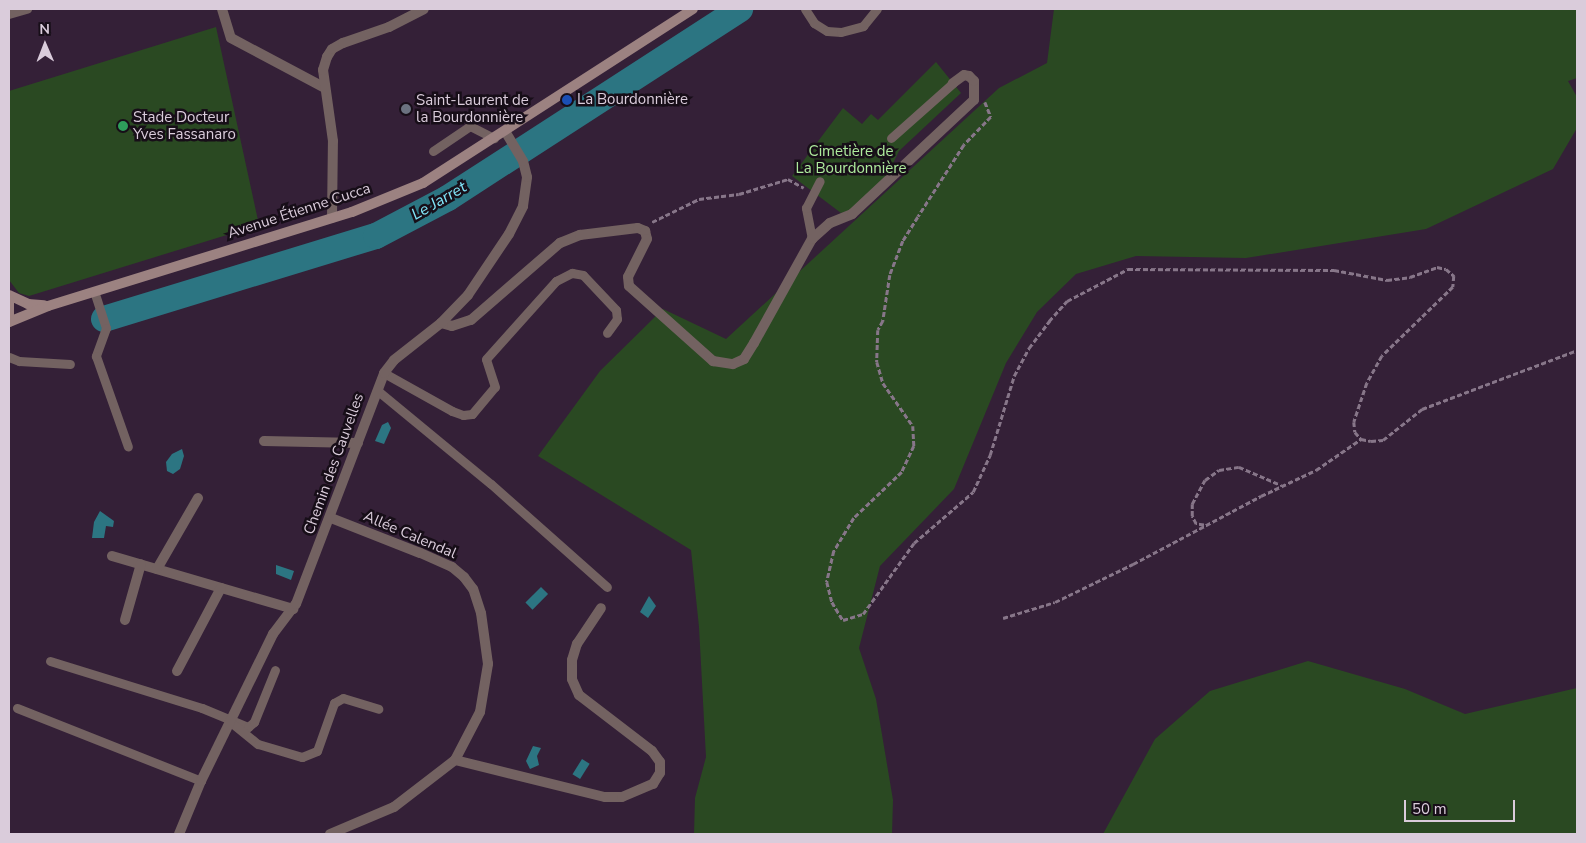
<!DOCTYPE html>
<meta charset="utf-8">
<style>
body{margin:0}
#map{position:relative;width:1586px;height:843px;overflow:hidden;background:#342037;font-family:"Nunito Sans",sans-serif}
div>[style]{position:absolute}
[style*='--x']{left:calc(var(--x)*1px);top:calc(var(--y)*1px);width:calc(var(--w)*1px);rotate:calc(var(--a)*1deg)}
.green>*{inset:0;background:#2a4922}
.water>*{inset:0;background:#2c7582;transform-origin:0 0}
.river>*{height:26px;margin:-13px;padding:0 13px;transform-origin:13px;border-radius:13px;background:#2c7582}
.path>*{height:2.5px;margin-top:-1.25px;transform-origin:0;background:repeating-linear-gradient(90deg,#877689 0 5px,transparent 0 7.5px)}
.lane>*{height:9px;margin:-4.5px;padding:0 4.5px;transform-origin:4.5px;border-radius:4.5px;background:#736261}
.street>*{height:10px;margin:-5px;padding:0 5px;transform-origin:5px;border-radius:5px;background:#736261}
.secondary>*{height:10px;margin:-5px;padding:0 5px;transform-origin:5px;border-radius:5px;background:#9c8281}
.dots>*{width:14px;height:14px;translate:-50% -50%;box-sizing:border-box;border:2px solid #170e18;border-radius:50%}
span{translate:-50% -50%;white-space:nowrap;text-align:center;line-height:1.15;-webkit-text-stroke:5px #170e18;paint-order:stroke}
.poi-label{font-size:15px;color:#daccdb}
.left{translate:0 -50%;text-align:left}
.park-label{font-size:15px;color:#aeeb9d}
.street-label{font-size:15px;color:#daccdb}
.water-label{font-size:16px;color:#82e6f9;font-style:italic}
.frame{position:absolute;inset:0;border:10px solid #daccdb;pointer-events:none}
.north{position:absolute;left:20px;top:20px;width:50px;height:50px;-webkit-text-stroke:4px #170e18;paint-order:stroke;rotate:359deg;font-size:14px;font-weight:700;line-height:20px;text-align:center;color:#daccdb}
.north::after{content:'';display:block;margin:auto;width:18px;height:22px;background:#daccdb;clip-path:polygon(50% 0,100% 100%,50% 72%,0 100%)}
.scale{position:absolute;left:1404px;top:800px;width:111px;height:22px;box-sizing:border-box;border:2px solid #daccdb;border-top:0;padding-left:6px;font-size:15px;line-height:18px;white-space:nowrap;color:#daccdb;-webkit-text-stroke:4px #170e18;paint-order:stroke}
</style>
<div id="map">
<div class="green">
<div style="clip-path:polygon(1054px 9px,1577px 9px,1577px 78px,1568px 81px,1577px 97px,1577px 128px,1553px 169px,1426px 229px,1246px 258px,1136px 256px,1076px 274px,1037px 312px,1006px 363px,954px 489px,880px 566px,859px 648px,876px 699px,893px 800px,892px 834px,694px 834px,695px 798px,706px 757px,699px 627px,691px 550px,538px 456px,600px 371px,663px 309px,726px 339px,999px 88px,1047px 63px)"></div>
<div style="clip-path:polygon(216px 27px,259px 225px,29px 296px,19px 293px,9px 280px,9px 91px)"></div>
<div style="clip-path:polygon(936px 62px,961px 93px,899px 151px,888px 174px,849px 211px,841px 213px,792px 176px,843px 108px,862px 124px,871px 114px,878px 120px)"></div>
<div style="clip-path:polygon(1308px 661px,1405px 689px,1465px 714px,1577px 688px,1577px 834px,1103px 834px,1155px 739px,1210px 691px)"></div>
</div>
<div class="water">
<div style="clip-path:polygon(388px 422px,391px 428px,384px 444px,375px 441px,382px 425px)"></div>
<div style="clip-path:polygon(182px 449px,184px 456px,180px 469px,173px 474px,167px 471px,166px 462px,172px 454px)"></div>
<div style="clip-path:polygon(100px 511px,114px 521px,113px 527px,106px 526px,104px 538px,92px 538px,94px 522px)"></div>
<div style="clip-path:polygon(276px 565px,294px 571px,291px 580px,276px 574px)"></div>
<div style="left:541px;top:587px;width:10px;height:22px;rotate:45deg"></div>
<div style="clip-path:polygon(649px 596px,656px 606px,648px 618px,640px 612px)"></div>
<div style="clip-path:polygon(533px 746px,541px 748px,537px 756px,539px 765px,530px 769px,526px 761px)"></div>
<div style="left:582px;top:759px;width:9px;height:18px;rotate:32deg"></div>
</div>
<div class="river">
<div style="--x:104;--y:319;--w:284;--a:-17"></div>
<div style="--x:376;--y:236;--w:81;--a:-27.8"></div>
<div style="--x:448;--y:198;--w:348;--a:-32.9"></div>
</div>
<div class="path">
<div style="--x:985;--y:102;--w:16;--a:68"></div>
<div style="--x:991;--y:117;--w:39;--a:134"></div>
<div style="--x:964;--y:145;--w:85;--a:122.6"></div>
<div style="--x:918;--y:217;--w:28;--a:122"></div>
<div style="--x:903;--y:241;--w:36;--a:111"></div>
<div style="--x:890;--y:275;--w:47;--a:98.7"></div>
<div style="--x:883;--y:321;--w:10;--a:119"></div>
<div style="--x:878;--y:330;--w:32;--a:92"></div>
<div style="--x:877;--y:362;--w:22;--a:74"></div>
<div style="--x:883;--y:383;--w:52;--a:55.1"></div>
<div style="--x:913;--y:426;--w:20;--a:87"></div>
<div style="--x:914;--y:446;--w:29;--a:115"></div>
<div style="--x:902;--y:472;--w:66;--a:136.2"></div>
<div style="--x:854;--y:518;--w:39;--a:121"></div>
<div style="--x:834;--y:551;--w:32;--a:103"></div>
<div style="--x:827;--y:582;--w:21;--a:76"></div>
<div style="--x:832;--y:602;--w:21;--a:59"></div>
<div style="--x:843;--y:620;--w:21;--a:-17"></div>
<div style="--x:863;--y:614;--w:87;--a:-54.3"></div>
<div style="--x:914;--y:543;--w:78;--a:-40.8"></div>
<div style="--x:973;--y:492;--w:41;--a:-65.3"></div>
<div style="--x:990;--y:455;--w:83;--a:-73.1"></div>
<div style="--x:1014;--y:376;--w:32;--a:-62"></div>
<div style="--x:1029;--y:348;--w:34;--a:-53"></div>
<div style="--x:1049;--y:321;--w:27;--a:-48"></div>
<div style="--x:1067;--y:301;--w:69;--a:-27.7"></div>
<div style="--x:1128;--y:269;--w:206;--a:0.3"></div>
<div style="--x:1334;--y:270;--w:54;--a:10.7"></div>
<div style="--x:1387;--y:280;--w:23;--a:-7"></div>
<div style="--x:1410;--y:277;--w:29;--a:-20"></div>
<div style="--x:1437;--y:267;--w:9;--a:13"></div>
<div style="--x:1446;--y:269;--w:11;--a:41"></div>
<div style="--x:1454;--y:276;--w:11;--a:95"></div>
<div style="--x:1453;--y:287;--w:99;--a:135.8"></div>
<div style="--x:1382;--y:356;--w:31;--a:119"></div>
<div style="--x:1367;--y:383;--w:41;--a:108.4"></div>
<div style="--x:1354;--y:422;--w:10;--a:84"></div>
<div style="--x:1355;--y:432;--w:9;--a:49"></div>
<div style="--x:1361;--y:439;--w:10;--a:11"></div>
<div style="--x:1371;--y:441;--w:12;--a:-5"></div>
<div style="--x:1383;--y:440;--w:50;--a:-38.5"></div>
<div style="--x:1422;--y:409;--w:166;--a:-20.8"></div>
<div style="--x:652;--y:222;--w:52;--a:-26.1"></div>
<div style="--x:699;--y:199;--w:40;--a:-7.1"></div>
<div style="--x:739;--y:194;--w:51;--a:-17"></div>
<div style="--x:788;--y:179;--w:18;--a:29"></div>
<div style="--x:1204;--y:525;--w:8;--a:-173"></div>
<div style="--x:1196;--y:524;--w:9;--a:-117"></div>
<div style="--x:1192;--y:516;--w:12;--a:-90"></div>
<div style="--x:1192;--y:504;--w:27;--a:-62"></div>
<div style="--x:1205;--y:480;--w:17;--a:-36"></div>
<div style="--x:1219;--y:470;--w:20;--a:-9"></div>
<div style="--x:1239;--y:467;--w:46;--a:23.2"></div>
<div style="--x:1003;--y:618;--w:54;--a:-17.1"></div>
<div style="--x:1055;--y:602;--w:87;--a:-26"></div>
<div style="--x:1133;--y:564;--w:145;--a:-28"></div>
<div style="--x:1261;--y:496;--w:61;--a:-25.3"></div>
<div style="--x:1316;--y:470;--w:55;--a:-34.6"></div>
</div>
<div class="lane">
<div style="--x:805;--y:9;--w:17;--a:57"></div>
<div style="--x:814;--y:23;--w:15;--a:32"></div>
<div style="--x:827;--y:31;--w:14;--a:4"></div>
<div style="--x:841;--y:32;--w:23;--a:-15"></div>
<div style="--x:863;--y:26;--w:22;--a:-51"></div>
<div style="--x:891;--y:138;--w:83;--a:-41.6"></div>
<div style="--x:433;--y:151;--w:45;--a:-34"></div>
<div style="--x:470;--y:126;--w:27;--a:27"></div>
<div style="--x:812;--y:239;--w:32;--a:-101"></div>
<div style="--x:806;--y:208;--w:30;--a:-63"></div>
<div style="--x:94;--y:291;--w:39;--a:72"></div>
<div style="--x:106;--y:328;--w:30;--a:110"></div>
<div style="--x:96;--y:356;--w:96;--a:70.6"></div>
<div style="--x:9;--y:357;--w:11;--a:22"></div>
<div style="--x:19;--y:361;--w:51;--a:3.4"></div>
<div style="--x:384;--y:373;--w:78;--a:29.2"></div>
<div style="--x:452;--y:411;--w:12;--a:20"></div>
<div style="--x:463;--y:415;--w:9;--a:-6"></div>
<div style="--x:472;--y:414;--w:35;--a:-50"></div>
<div style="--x:495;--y:387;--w:29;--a:-108"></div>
<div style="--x:486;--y:359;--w:105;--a:-48.1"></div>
<div style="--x:556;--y:281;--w:18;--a:-27"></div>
<div style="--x:572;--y:273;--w:11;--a:10"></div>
<div style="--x:583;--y:275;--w:48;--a:46.7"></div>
<div style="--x:616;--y:310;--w:9;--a:84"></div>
<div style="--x:617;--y:319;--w:17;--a:126"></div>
<div style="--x:378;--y:391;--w:146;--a:39.5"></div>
<div style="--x:491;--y:484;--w:155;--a:41.6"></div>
<div style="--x:50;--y:661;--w:159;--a:17.2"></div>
<div style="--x:202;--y:708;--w:50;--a:22.4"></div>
<div style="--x:248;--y:727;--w:8;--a:-40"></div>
<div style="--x:254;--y:722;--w:56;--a:-68"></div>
<div style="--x:17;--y:708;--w:198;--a:21.6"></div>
<div style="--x:233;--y:724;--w:32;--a:39"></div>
<div style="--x:258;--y:744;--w:46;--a:16.5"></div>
<div style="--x:302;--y:757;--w:16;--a:-22"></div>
<div style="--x:317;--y:751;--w:51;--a:-70.5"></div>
<div style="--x:334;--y:703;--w:10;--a:-29"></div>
<div style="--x:343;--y:698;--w:37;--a:17"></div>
</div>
<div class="street">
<div style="--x:222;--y:9;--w:30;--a:73"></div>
<div style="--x:231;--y:38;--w:106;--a:28"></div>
<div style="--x:9;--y:14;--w:19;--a:-16"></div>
<div style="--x:332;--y:218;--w:77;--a:-89.3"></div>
<div style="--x:333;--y:141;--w:72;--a:-98"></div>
<div style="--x:323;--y:70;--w:14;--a:-73"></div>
<div style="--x:327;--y:57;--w:9;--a:-58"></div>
<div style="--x:332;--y:49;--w:13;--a:-29"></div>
<div style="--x:343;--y:43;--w:49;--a:-19.2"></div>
<div style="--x:389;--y:27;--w:39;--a:-27"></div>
<div style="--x:441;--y:323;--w:11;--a:15"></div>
<div style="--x:452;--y:326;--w:20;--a:-18"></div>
<div style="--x:471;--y:320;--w:118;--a:-40.9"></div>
<div style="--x:560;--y:243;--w:22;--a:-22"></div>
<div style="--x:580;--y:235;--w:58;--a:-6.9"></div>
<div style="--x:638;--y:228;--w:8;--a:23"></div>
<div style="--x:645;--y:231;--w:8;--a:76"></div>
<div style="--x:647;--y:239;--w:42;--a:116.6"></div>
<div style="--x:628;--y:277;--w:9;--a:84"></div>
<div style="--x:629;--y:286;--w:113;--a:41.8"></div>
<div style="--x:713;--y:361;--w:20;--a:9"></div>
<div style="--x:733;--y:364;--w:12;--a:-24"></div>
<div style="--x:744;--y:359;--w:19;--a:-58"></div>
<div style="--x:754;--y:343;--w:119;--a:-60.9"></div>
<div style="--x:812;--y:239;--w:24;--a:-42"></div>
<div style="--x:830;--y:223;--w:24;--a:-22"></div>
<div style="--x:852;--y:214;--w:167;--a:-43.1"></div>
<div style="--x:974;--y:100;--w:19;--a:-90"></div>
<div style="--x:974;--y:81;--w:7;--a:-135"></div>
<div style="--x:969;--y:76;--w:5;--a:-169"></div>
<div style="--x:964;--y:75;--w:14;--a:144"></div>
<div style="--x:264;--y:441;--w:94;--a:1.2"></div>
<div style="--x:112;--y:556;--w:189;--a:16.3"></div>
<div style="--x:157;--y:569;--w:82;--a:-60"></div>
<div style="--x:125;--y:620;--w:58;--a:-74.1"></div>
<div style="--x:177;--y:671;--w:94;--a:-62.1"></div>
<div style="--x:455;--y:760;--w:154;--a:13.9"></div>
<div style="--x:605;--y:797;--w:17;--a:0"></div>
<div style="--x:622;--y:797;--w:34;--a:-23"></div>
<div style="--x:653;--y:784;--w:13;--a:-58"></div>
<div style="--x:660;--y:773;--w:11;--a:-90"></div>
<div style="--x:660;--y:762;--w:14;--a:-126"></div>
<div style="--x:652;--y:751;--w:92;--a:-142.5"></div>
<div style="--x:579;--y:695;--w:17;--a:-114"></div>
<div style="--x:572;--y:679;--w:19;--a:-90"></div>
<div style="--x:572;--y:660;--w:17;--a:-73"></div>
<div style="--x:577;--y:644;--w:43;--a:-56.3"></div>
<div style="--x:179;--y:834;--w:57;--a:-67.5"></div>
<div style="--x:201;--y:781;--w:164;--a:-63.9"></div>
<div style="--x:273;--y:634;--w:38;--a:-53"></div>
<div style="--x:296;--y:604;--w:247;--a:-69.1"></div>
<div style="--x:384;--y:373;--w:16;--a:-52"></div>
<div style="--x:394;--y:360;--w:60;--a:-38.2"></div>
<div style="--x:441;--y:323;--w:39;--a:-46"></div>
<div style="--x:468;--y:295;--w:73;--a:-56.1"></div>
<div style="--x:509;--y:234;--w:31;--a:-63"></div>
<div style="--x:523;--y:206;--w:29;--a:-82"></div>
<div style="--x:527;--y:177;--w:16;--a:-104"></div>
<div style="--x:523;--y:161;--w:35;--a:-121"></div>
<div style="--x:330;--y:834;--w:69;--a:-22.9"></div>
<div style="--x:394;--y:807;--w:77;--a:-37.6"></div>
<div style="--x:455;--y:760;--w:54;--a:-62.5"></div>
<div style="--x:480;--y:712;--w:49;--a:-80.5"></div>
<div style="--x:488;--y:664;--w:51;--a:-97.8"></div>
<div style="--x:481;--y:613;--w:25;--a:-108"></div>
<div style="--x:473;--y:589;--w:15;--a:-127"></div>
<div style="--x:464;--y:577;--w:16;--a:-140"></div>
<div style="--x:452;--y:567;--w:35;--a:-156"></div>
<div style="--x:420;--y:553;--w:96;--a:-158.5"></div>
</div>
<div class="secondary">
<div style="--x:9;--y:295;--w:21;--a:25"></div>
<div style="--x:28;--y:304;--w:16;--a:4"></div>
<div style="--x:9;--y:300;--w:22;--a:90"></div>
<div style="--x:9;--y:322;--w:42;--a:-22.3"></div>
<div style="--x:48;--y:306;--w:318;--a:-17.2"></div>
<div style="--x:352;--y:212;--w:77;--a:-22.2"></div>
<div style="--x:423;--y:183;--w:321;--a:-32.8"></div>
</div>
<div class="dots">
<div style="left:567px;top:100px;background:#1a4fb4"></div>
<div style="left:406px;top:109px;background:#6b7280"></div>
<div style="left:123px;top:126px;background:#2e9e5b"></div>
</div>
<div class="poi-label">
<span class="left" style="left:416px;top:109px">Saint-Laurent de<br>la Bourdonnière</span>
<span class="left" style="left:577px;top:100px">La Bourdonnière</span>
<span class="left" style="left:133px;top:126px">Stade Docteur<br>Yves Fassanaro</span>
</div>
<div class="park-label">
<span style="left:851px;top:160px">Cimetière de<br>La Bourdonnière</span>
</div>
<div class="street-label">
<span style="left:299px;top:211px;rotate:-18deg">Avenue Étienne Cucca</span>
<span style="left:334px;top:464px;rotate:-70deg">Chemin des Cauvelles</span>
<span style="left:410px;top:535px;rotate:23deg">Allée Calendal</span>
</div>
<div class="water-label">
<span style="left:439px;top:201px;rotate:-30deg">Le Jarret</span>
</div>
<div class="frame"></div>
<div class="north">N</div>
<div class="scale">50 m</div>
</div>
